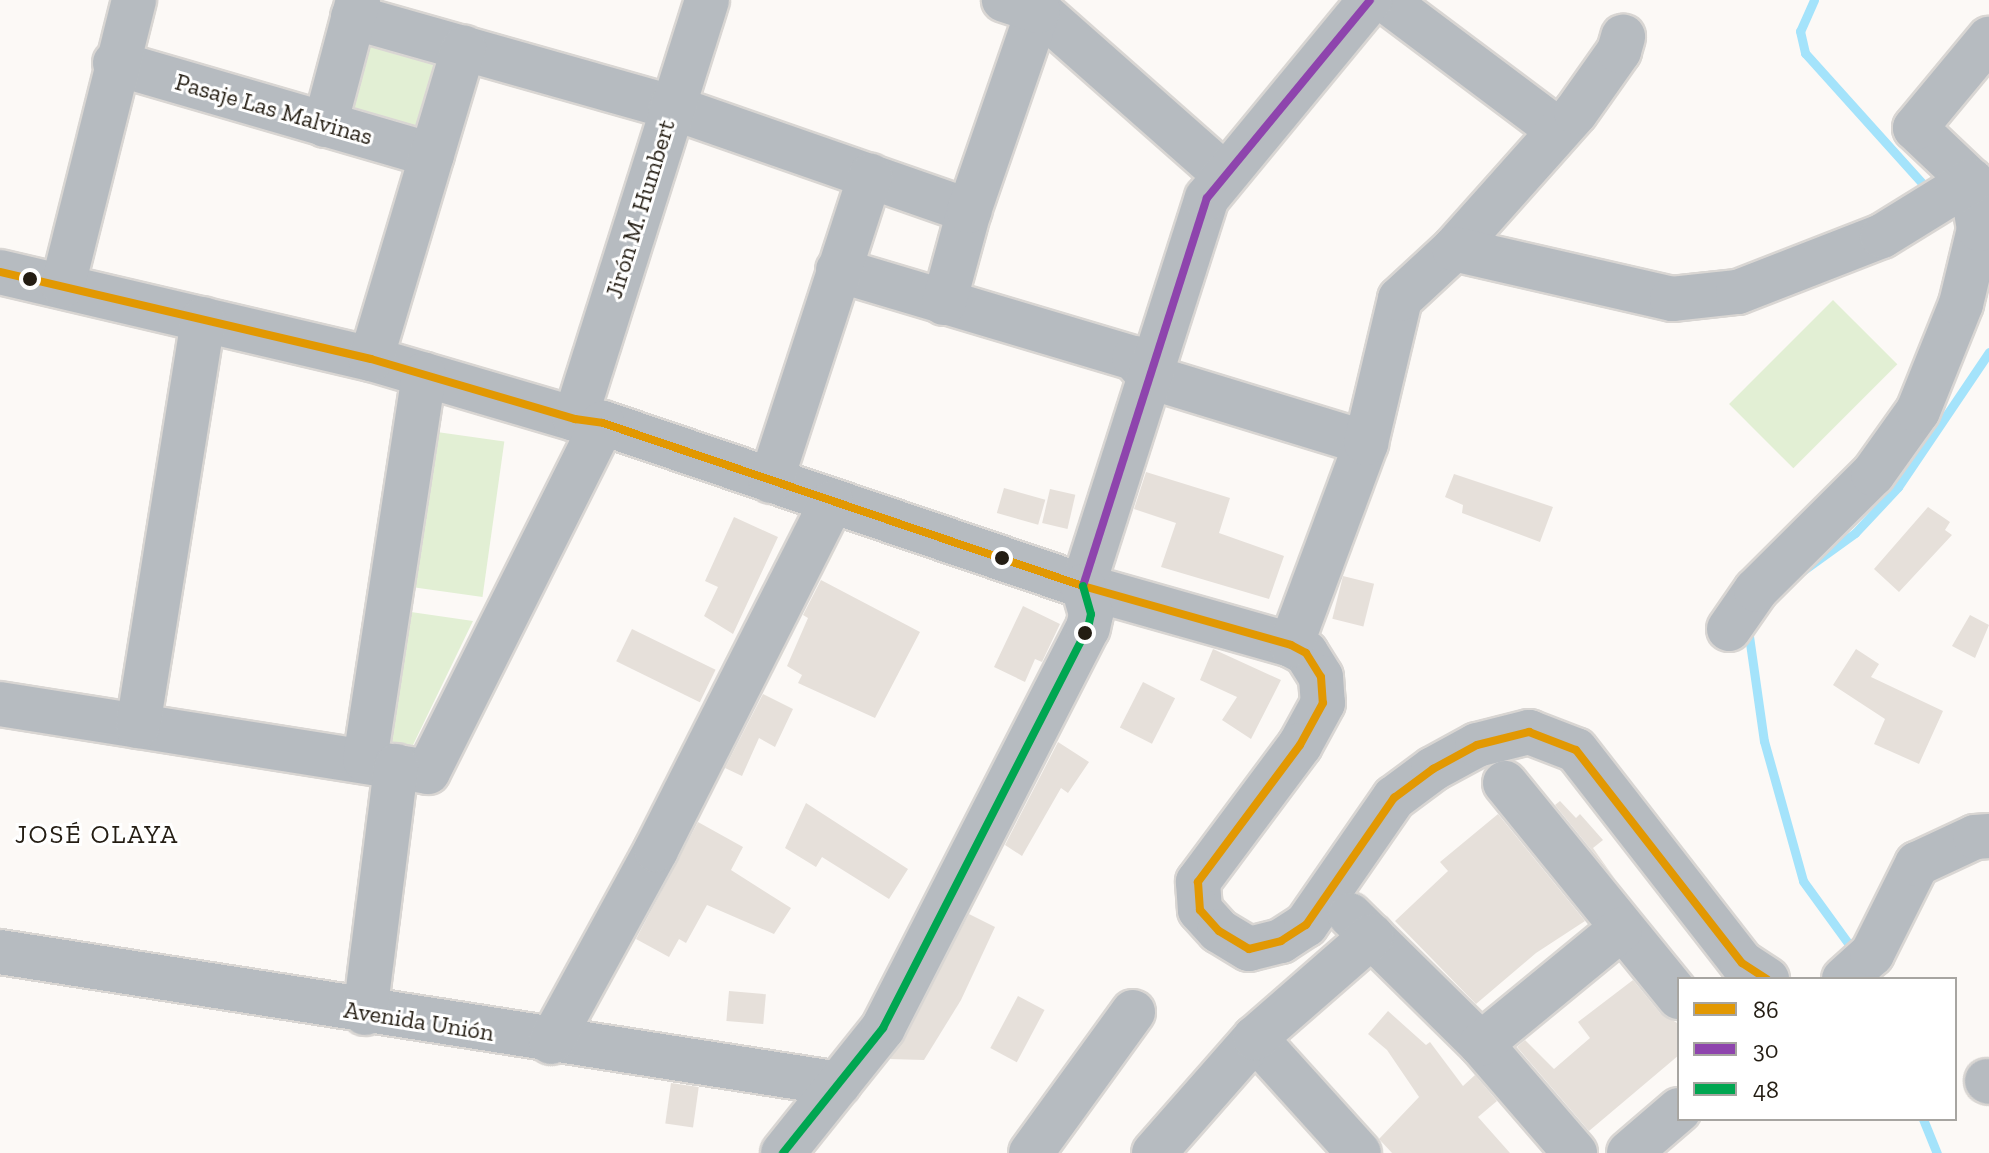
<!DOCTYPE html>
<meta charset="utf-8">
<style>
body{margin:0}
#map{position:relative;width:1989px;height:1153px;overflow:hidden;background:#fcf9f6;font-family:"Zilla Slab",serif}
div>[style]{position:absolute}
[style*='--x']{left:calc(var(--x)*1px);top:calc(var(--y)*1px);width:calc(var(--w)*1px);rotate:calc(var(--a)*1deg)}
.green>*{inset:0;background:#e2efd4;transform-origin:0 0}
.stream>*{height:9px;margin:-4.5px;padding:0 4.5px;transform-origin:4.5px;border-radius:4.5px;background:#a4e3fb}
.building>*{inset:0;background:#e6e0da;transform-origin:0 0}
.roads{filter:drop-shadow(2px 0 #d9d6d3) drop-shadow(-2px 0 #d9d6d3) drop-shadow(0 2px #d9d6d3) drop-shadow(0 -2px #d9d6d3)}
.minor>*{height:44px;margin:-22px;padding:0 22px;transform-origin:22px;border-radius:22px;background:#b6bbc0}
.bus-1>*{height:8px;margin:-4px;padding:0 4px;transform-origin:4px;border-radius:4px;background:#e29802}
.bus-2>*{height:8px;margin:-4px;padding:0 4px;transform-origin:4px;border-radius:4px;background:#8e44ad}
.bus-3>*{height:8px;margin:-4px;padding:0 4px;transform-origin:4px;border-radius:4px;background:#00a651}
.dots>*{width:22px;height:22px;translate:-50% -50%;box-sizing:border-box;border:4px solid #fff;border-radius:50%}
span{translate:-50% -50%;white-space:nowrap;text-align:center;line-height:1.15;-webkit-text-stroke:6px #fff;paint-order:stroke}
.street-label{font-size:24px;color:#241d13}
.neighbourhood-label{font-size:26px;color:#241d13;letter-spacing:2px}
.legend{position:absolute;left:1677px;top:977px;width:280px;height:144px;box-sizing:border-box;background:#fff;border:2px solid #a7a5a1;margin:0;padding:10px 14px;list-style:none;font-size:24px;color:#241d13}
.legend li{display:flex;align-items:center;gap:16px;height:40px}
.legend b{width:40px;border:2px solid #a7a5a1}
</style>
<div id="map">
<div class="green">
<div style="left:368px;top:44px;width:79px;height:68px;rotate:17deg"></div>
<div style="left:1833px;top:300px;width:91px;height:147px;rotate:45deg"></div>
<div style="left:437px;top:432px;width:68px;height:157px;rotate:8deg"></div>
<div style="clip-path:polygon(411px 612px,473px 621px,413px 745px,390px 742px)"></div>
</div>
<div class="stream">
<div style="--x:1814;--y:0;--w:34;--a:114"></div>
<div style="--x:1800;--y:31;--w:23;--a:77"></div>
<div style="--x:1805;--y:53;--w:187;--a:48"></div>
<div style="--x:1798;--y:574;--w:70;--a:-35.7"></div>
<div style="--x:1855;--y:533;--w:63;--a:-46.9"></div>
<div style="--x:1898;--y:487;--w:163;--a:-56"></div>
<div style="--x:1748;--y:629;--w:113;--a:81.9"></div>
<div style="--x:1764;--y:741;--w:145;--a:74.4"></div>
<div style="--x:1803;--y:881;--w:90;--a:54"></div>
<div style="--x:1923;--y:1119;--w:37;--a:68"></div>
</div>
<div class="building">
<div style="clip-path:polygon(1146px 472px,1230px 498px,1219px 533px,1284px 556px,1269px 599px,1161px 567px,1176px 523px,1134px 509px)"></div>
<div style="clip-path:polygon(1454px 474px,1553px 507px,1540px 542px,1462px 513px,1463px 505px,1445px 497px)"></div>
<div style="left:1004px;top:488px;width:43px;height:26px;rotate:16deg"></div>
<div style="left:1050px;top:489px;width:26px;height:35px;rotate:13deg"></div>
<div style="clip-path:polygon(1928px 507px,1950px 522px,1945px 530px,1952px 535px,1899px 592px,1874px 569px)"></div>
<div style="clip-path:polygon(734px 517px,778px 537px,733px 634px,704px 616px,718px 587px,705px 581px)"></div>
<div style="left:1343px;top:576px;width:32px;height:44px;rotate:14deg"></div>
<div style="clip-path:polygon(821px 580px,920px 632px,875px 718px,798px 683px,802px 675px,787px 666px,808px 618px,803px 615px)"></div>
<div style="clip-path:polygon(1023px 606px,1060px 624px,1042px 662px,1035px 659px,1025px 682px,994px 667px)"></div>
<div style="clip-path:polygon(1970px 615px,1989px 625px,1975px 658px,1952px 646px)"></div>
<div style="left:632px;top:629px;width:93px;height:36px;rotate:26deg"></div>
<div style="clip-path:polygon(1213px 649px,1281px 680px,1251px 739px,1222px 720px,1237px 697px,1200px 680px)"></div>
<div style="clip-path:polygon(1856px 649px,1879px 664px,1871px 677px,1943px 711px,1919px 764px,1874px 744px,1885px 719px,1833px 685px)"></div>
<div style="left:1143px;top:682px;width:36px;height:51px;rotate:27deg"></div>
<div style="clip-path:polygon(763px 694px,793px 709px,775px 747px,759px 738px,742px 776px,725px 768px)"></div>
<div style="clip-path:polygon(1058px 742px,1089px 762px,1068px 793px,1061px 788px,1022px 856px,1005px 845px)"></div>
<div style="clip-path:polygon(1560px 801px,1576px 818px,1580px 814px,1603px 840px,1593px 848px,1615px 879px,1555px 805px)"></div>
<div style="clip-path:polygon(806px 803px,908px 869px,889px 899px,822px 857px,816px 867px,785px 848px)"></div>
<div style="clip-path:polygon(1498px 814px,1585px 921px,1536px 953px,1476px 1004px,1395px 921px,1448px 871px,1440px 862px)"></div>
<div style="clip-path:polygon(698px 822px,743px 847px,731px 870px,791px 908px,774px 934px,707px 905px,686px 943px,679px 939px,669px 957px,636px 939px)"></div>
<div style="clip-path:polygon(969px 914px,995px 927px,961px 1000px,924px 1060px,890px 1059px)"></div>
<div style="clip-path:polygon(1633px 980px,1660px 1013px,1679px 1024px,1679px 1055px,1589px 1131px,1517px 1047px,1525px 1040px,1554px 1069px,1590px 1038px,1578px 1022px)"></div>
<div style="left:729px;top:991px;width:37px;height:30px;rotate:5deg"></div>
<div style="left:1018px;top:996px;width:30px;height:59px;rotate:28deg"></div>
<div style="clip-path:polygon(1388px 1011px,1426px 1045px,1430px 1042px,1463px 1086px,1475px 1075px,1497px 1101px,1478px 1117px,1510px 1153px,1392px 1153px,1379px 1139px,1419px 1097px,1387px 1050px,1368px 1034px)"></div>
<div style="left:671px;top:1083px;width:28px;height:41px;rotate:8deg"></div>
</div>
<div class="roads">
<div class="minor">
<div style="--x:1027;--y:0;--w:263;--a:41.5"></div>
<div style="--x:1385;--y:0;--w:216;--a:36.9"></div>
<div style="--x:353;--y:17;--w:330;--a:15.8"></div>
<div style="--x:671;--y:107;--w:316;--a:19.2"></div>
<div style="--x:115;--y:63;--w:330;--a:16.2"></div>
<div style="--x:325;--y:125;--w:129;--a:-75.2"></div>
<div style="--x:1454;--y:249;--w:183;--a:-48.3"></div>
<div style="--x:1576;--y:112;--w:75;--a:-54.8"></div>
<div style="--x:1619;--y:51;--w:15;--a:-74"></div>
<div style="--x:838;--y:270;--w:309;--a:16.6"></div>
<div style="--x:1134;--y:358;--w:25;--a:50"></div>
<div style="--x:1150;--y:377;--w:226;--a:17"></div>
<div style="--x:0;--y:272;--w:381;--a:13.2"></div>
<div style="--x:371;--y:359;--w:213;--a:16.4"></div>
<div style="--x:575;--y:419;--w:28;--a:8"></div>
<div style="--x:603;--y:423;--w:507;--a:18.76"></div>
<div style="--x:1083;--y:586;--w:216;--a:15.8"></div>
<div style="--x:1291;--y:645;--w:17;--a:28"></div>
<div style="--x:1306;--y:653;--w:28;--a:58"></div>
<div style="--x:1321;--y:677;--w:26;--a:86"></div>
<div style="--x:1323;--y:703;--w:48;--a:118.7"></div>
<div style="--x:1300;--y:745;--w:171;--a:126.7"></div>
<div style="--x:1198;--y:882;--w:28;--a:86"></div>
<div style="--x:1200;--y:910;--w:28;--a:48"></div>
<div style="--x:1219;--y:931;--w:35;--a:31"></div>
<div style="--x:1249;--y:949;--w:33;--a:-14"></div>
<div style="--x:1281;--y:941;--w:30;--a:-33"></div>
<div style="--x:1306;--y:925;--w:155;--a:-55.3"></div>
<div style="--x:1394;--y:798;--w:49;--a:-36.6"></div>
<div style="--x:1433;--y:769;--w:50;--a:-28.6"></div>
<div style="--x:1477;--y:745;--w:54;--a:-14"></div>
<div style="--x:1529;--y:732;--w:50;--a:21"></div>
<div style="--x:1576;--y:750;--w:270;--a:52.1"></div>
<div style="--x:1742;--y:963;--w:30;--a:33"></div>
<div style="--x:63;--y:285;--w:294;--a:-76"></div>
<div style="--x:944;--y:303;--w:95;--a:-74.8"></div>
<div style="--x:969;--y:211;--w:212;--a:-71"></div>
<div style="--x:1038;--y:11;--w:36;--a:-162"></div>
<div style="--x:371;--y:359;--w:325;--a:-73.4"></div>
<div style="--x:575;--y:419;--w:439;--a:-72.5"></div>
<div style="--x:771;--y:481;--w:321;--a:-72"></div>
<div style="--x:1083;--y:586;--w:407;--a:-72.3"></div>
<div style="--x:1207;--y:198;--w:256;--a:-50.5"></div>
<div style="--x:1729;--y:629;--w:47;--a:-55.3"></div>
<div style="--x:1756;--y:590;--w:165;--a:-44.8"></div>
<div style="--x:1873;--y:474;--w:77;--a:-54.5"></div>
<div style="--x:1918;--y:411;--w:115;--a:-68.1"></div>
<div style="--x:1961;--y:304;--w:77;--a:-76.5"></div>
<div style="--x:1979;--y:229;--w:49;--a:-99.5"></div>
<div style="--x:1971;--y:181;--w:77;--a:-136.6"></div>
<div style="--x:1915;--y:128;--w:116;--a:-50.3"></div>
<div style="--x:1291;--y:645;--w:215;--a:-69.6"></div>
<div style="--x:1366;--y:443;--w:148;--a:-76.7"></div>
<div style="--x:1400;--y:299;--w:74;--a:-42.8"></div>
<div style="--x:1454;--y:249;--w:224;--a:12.9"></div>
<div style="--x:1672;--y:299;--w:66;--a:-6.1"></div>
<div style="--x:1738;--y:292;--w:155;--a:-21.3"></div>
<div style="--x:1882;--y:236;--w:105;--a:-31.7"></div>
<div style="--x:0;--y:704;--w:433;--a:9"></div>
<div style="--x:428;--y:772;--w:390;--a:-63.4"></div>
<div style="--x:138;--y:726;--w:412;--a:-80.9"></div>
<div style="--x:365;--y:760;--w:390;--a:-81.3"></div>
<div style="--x:1505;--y:783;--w:276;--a:50.9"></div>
<div style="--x:1350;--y:915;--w:184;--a:44.6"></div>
<div style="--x:1481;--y:1044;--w:144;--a:49.2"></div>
<div style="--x:0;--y:952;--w:849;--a:8.94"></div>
<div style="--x:1844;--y:979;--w:38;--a:-42"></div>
<div style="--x:1872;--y:954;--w:101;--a:-63.4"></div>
<div style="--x:1917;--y:864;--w:64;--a:-25"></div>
<div style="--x:1975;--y:837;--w:14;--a:-4"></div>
<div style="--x:365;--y:1013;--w:249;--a:-82.8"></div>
<div style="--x:1255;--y:1038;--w:155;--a:47.9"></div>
<div style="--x:551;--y:1042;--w:219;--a:-61.3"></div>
<div style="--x:656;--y:850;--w:389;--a:-63.2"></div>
<div style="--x:1481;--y:1044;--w:180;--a:-39.4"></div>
<div style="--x:1987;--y:1081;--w:2;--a:27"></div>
<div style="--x:783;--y:1153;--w:160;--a:-51.3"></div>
<div style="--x:883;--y:1028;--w:449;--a:-62.9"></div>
<div style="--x:1088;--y:628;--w:14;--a:-78"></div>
<div style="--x:1091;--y:614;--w:29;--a:-106"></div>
<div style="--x:1031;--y:1153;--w:174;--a:-54.1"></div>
<div style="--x:1154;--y:1153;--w:153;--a:-48.7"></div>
<div style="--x:1255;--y:1038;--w:155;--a:-41.1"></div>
<div style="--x:1629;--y:1153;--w:66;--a:-40.7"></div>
</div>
</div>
<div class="bus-1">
<div style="--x:0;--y:272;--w:381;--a:13.2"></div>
<div style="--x:371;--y:359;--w:213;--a:16.4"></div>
<div style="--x:575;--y:419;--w:28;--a:8"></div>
<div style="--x:603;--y:423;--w:507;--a:18.76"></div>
<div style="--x:1083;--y:586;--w:216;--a:15.8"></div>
<div style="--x:1291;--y:645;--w:17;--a:28"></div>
<div style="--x:1306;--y:653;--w:28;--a:58"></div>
<div style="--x:1321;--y:677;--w:26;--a:86"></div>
<div style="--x:1323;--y:703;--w:48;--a:118.7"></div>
<div style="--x:1300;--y:745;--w:171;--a:126.7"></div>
<div style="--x:1198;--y:882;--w:28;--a:86"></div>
<div style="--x:1200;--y:910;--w:28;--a:48"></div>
<div style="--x:1219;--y:931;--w:35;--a:31"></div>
<div style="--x:1249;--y:949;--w:33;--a:-14"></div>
<div style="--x:1281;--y:941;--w:30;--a:-33"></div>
<div style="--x:1306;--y:925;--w:155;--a:-55.3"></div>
<div style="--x:1394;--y:798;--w:49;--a:-36.6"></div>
<div style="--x:1433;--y:769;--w:50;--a:-28.6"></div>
<div style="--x:1477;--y:745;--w:54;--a:-14"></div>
<div style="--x:1529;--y:732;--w:50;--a:21"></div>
<div style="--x:1576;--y:750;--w:270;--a:52.1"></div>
<div style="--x:1742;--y:963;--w:30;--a:33"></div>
</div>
<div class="bus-2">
<div style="--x:1083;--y:586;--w:407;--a:-72.3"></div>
<div style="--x:1207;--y:198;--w:256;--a:-50.5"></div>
</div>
<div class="bus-3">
<div style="--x:783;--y:1153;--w:160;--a:-51.3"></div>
<div style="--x:883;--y:1028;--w:449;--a:-62.9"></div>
<div style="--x:1088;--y:628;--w:14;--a:-78"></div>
<div style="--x:1091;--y:614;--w:29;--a:-106"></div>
</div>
<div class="dots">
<div style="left:30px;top:279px;background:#241d13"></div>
<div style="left:1002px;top:558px;background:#241d13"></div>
<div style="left:1085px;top:633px;background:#241d13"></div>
</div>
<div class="street-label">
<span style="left:274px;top:109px;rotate:16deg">Pasaje Las Malvinas</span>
<span style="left:640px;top:209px;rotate:-73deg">Jirón M. Humbert</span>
<span style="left:419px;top:1021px;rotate:9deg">Avenida Unión</span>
</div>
<div class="neighbourhood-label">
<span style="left:97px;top:835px">JOSÉ OLAYA</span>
</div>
<ul class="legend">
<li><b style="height:10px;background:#e29802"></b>86</li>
<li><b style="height:10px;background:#8e44ad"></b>30</li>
<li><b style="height:10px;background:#00a651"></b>48</li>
</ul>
</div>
